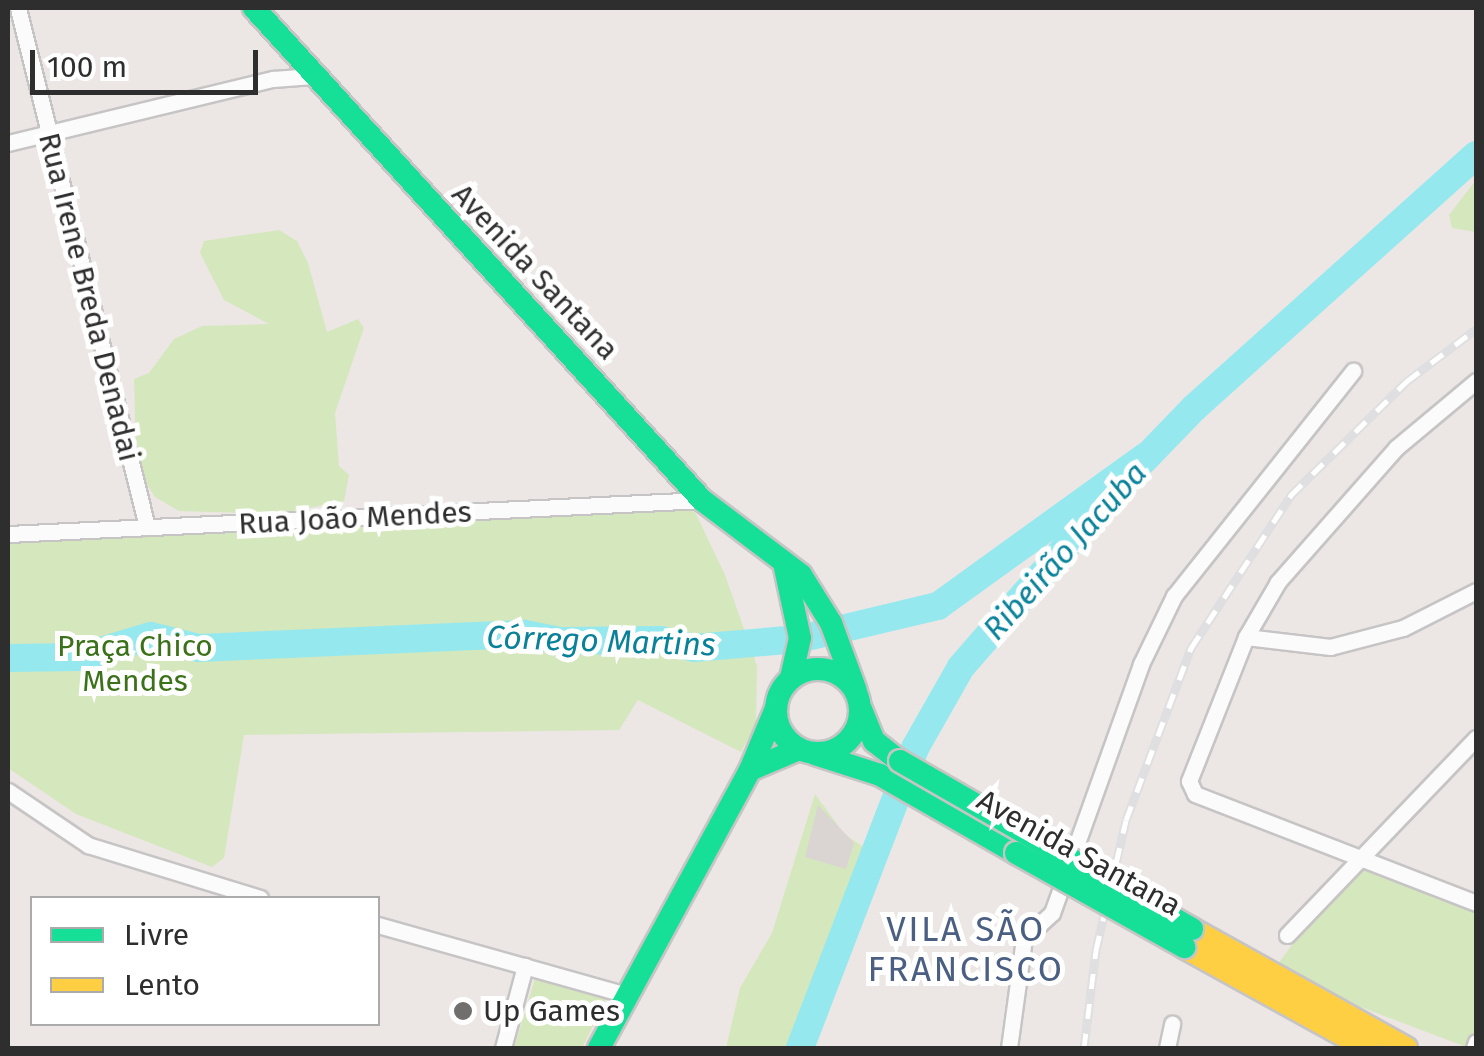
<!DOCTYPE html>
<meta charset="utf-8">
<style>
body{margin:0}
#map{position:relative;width:1484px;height:1056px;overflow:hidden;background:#ece7e4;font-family:"Fira Sans",sans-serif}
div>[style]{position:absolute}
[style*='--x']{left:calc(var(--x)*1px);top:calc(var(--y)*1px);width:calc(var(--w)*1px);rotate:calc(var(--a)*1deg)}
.green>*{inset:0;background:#d5e7bc}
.plaza>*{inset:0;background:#dad5d2}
.river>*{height:28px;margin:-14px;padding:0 14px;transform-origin:14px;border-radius:14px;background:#96e8ef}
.roads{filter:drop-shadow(2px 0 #c6c4c5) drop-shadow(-2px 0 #c6c4c5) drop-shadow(0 2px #c6c4c5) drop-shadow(0 -2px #c6c4c5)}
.street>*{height:15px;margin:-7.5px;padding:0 7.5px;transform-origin:7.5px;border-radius:7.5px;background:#fcfbfb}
.fast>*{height:22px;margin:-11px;padding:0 11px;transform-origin:11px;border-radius:11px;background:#16e098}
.fast>.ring{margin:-11px;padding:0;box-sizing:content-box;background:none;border:22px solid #16e098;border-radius:50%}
.slow>*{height:22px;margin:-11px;padding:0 11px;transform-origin:11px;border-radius:11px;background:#ffcf43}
.rail>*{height:9px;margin-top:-4.5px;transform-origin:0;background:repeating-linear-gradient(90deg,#fff 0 15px,#dfdfe1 0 30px);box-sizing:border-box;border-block:2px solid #dfdfe1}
.bridges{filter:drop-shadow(2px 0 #c6c4c4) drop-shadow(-2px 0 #c6c4c4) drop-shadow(0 2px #c6c4c4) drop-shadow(0 -2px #c6c4c4)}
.fast-bridge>*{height:22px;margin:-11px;padding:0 11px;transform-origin:11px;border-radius:11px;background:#16e098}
.dots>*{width:28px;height:28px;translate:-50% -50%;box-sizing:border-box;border:5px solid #fff;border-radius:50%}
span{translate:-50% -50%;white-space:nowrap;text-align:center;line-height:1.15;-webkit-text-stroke:10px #fff;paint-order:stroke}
.street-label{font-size:30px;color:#2e2e2e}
.park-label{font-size:30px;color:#3b7118}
.poi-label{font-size:30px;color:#2e2e2e}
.left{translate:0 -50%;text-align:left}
.water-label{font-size:32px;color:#098299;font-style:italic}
.quarter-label{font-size:35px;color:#4b5f82;letter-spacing:2.5px}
.frame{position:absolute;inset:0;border:10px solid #2e2e2e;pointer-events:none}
.legend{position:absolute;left:30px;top:896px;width:350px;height:130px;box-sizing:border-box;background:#fff;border:2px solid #ababab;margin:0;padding:12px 18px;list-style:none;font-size:30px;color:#2e2e2e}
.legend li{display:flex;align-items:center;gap:20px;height:50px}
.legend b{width:50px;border:2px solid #ababab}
.scale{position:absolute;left:30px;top:50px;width:228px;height:45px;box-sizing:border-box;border:5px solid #2e2e2e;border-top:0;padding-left:12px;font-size:30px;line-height:35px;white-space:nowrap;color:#2e2e2e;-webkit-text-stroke:8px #fff;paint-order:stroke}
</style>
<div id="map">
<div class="green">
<div style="clip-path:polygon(1476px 180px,1476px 232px,1452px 228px,1449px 215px)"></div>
<div style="clip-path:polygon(279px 230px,297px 241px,308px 263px,327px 332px,358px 319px,364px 328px,335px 413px,339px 466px,349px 475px,344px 501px,278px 514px,179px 511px,155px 497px,144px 480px,136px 454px,134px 379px,149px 373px,174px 339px,202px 326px,269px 324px,224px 300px,200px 253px,204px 241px)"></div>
<div style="clip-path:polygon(685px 504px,696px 514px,725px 575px,757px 666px,756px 724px,741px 752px,638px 700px,619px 730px,244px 735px,224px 858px,212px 867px,76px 814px,8px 768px,8px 537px)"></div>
<div style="clip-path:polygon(815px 794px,845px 835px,864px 847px,792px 1048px,726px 1048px,740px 988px,772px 933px)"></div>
<div style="clip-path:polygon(1368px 868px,1476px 910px,1476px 1026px,1469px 1048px,1271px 973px,1333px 890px,1357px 869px)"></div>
<div style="clip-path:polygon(537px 972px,610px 991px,582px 1048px,514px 1048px)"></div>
</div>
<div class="plaza">
<div style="clip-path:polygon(818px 805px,854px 843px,846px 869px,805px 857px)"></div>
</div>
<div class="river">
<div style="--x:1133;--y:471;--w:88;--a:-45.9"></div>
<div style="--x:1194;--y:408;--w:379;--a:-41.9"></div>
<div style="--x:8;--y:658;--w:73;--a:-0.8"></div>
<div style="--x:81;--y:657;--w:73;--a:-16.7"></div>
<div style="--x:151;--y:636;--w:49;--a:14"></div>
<div style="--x:199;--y:648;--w:326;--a:-2.5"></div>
<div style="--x:525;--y:634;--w:36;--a:11"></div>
<div style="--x:560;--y:641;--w:100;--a:-0.6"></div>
<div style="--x:660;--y:640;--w:35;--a:13"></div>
<div style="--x:694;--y:648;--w:105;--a:-4.9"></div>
<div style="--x:799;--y:639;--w:143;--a:-13.4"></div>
<div style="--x:938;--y:606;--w:256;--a:-35.8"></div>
<div style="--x:800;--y:1048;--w:321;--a:-69"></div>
<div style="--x:915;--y:748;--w:93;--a:-60.4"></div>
<div style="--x:961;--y:667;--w:208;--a:-48.9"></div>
</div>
<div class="roads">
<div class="street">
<div style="--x:18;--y:8;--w:535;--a:76.04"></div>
<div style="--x:8;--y:143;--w:273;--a:-13.6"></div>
<div style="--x:273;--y:79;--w:40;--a:-4.3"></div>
<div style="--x:1476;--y:381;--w:104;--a:140.1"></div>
<div style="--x:1396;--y:448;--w:179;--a:131.4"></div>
<div style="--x:1278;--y:582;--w:64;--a:120.2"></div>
<div style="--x:1246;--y:637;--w:155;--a:111.6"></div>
<div style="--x:1189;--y:781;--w:14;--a:65"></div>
<div style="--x:1195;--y:794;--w:301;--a:21.2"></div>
<div style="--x:8;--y:534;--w:695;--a:-2.8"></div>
<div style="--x:1246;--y:637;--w:85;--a:6.8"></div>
<div style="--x:1330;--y:647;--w:75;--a:-14.6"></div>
<div style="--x:1403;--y:628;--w:82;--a:-26.9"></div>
<div style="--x:8;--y:791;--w:97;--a:34"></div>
<div style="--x:88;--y:845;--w:180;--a:17.1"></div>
<div style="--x:378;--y:925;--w:259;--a:15.7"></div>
<div style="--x:1287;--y:935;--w:273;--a:-46.2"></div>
<div style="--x:503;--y:1048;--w:85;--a:-75"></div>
<div style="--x:1009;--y:1048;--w:110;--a:-82.2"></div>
<div style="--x:1024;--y:939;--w:38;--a:-43"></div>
<div style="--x:1052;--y:913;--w:264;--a:-70.3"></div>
<div style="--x:1141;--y:664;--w:76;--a:-64.1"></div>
<div style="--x:1174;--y:596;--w:288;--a:-51.5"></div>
<div style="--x:1167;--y:1048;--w:25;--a:-78"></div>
<div style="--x:1474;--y:1048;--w:6;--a:-72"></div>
</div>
<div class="fast">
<div style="--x:254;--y:8;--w:665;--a:47.68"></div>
<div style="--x:702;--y:500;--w:124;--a:37.1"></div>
<div style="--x:801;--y:575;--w:57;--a:58"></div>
<div style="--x:831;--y:623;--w:72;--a:69.8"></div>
<div style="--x:784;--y:563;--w:77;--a:78"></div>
<div style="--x:800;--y:638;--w:41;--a:102.7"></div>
<div class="ring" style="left:776px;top:669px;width:62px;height:62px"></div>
<div style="--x:861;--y:709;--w:35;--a:68"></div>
<div style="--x:874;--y:741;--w:33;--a:38"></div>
<div style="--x:815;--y:754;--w:68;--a:17.9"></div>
<div style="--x:880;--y:775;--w:157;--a:29.8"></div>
<div style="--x:750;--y:770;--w:53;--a:-23.2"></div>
<div style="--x:599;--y:1048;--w:316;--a:-61.5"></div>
<div style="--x:750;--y:770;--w:67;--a:-67.2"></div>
</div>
<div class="slow">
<div style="--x:1192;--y:929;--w:245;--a:29.1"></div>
<div style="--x:1184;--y:947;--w:209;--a:28.9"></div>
</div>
</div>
<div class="rail">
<div style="--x:1084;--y:1048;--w:99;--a:-83"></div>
<div style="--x:1096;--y:950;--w:133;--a:-77"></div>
<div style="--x:1126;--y:820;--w:184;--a:-69.3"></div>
<div style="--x:1191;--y:648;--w:183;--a:-56.8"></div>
<div style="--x:1291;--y:495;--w:163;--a:-44.5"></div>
<div style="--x:1407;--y:381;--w:86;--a:-37"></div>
</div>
<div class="bridges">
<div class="fast-bridge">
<div style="--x:900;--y:761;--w:337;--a:29.9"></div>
<div style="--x:1016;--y:853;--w:193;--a:29.2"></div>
</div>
</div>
<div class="dots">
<div style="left:463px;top:1011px;background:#706f6e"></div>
</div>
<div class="street-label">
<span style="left:535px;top:272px;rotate:47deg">Avenida Santana</span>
<span style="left:89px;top:297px;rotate:76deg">Rua Irene Breda Denadai</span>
<span style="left:355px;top:518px;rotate:-3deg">Rua João Mendes</span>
<span style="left:1079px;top:853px;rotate:29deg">Avenida Santana</span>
</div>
<div class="park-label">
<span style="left:135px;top:663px">Praça Chico<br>Mendes</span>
</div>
<div class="poi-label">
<span class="left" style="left:483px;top:1011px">Up Games</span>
</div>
<div class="water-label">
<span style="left:1065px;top:551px;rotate:-48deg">Ribeirão Jacuba</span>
<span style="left:601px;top:641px;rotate:2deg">Córrego Martins</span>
</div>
<div class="quarter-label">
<span style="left:966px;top:949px">VILA SÃO<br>FRANCISCO</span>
</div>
<div class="frame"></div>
<ul class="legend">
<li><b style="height:12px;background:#16e098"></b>Livre</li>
<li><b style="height:12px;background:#ffcf43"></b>Lento</li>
</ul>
<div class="scale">100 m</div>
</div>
